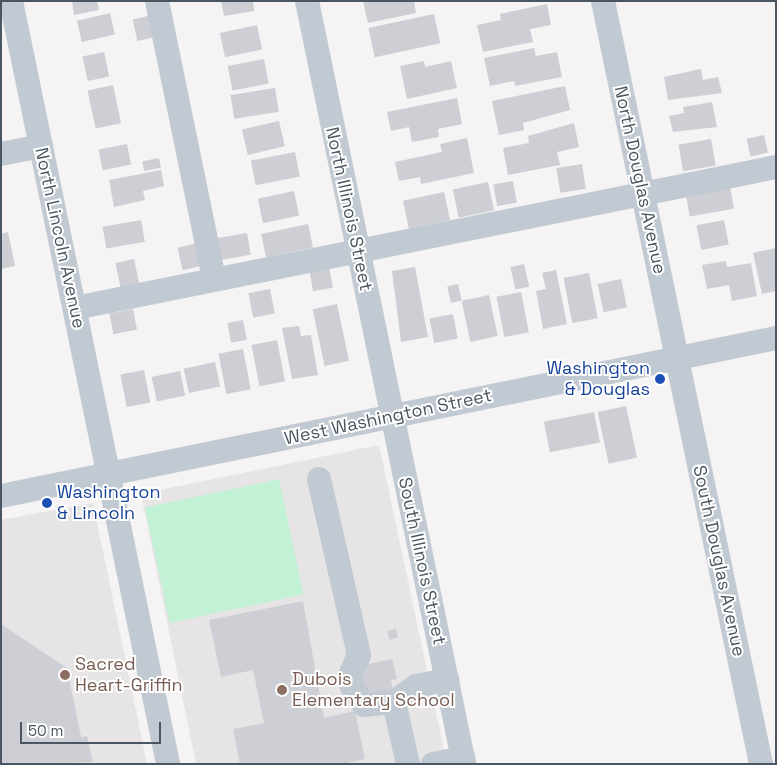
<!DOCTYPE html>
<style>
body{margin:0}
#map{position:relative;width:777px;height:765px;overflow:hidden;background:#f5f3f3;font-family:"Space Grotesk",sans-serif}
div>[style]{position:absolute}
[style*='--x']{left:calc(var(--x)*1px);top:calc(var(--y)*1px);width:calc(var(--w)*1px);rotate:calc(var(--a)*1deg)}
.education>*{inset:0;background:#e6e4e5}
.green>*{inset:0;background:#c3f1d5;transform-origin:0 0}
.building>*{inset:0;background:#cdcfd5;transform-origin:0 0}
.minor>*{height:24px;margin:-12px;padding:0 12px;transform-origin:12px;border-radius:12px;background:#c1cad2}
.dots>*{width:14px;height:14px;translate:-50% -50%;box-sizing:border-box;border:2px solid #fff;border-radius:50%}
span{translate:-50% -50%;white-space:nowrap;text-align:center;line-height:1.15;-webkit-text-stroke:4px #fff;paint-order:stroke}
.street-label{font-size:18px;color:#4a5661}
.transit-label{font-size:18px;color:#164399}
.right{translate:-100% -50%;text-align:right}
.left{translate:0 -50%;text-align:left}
.education-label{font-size:18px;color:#785e54}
.frame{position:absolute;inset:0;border:2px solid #4a5661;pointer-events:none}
.scale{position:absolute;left:20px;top:722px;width:141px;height:22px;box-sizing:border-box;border:2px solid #4a5661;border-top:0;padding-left:6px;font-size:15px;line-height:18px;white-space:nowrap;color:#4a5661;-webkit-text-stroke:4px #fff;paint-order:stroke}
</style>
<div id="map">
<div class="education">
<div style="clip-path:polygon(379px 445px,447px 764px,196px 764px,141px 494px)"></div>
<div style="clip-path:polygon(93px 503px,147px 764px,1px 764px,1px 520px)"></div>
</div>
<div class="green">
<div style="left:279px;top:479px;width:118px;height:137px;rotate:78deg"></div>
</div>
<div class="building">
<div style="clip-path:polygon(72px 1px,97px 1px,99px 10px,74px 15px)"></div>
<div style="clip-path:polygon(221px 1px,253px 1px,254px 11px,224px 16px)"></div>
<div style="clip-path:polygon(363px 1px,414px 1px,416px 13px,368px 23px)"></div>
<div style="clip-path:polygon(547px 4px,551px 25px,530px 29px,533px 42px,483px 52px,477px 25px,501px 20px,500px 14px)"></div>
<div style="left:110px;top:13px;width:22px;height:34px;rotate:77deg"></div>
<div style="left:434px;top:14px;width:30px;height:67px;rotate:78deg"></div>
<div style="left:152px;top:15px;width:22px;height:20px;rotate:77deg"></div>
<div style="left:257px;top:25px;width:25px;height:38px;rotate:78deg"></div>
<div style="clip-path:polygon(534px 48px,536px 56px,557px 52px,562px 77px,515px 86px,514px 81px,490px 86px,484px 58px)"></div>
<div style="left:104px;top:52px;width:25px;height:22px;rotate:78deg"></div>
<div style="left:264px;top:59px;width:25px;height:37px;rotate:79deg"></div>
<div style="clip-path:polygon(424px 61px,425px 67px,451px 61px,457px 88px,407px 99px,400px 66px)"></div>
<div style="clip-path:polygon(701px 69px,703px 80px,718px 77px,722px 93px,668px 100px,664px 77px)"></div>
<div style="left:113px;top:85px;width:39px;height:26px;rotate:78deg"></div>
<div style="clip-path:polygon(565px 86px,570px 110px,523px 123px,524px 130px,499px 135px,492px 101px)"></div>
<div style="left:275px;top:88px;width:24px;height:45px;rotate:81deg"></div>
<div style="clip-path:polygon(457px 98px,462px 124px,438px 129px,439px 137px,412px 142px,409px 127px,391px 131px,387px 112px)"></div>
<div style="clip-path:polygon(712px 102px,717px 127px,673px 132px,669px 116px,684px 113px,683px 107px)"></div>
<div style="left:279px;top:121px;width:26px;height:38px;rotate:77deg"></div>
<div style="clip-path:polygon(574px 123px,579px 147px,557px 152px,560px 165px,508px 175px,503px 148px,529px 143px,528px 136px)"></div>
<div style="left:764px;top:135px;width:18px;height:18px;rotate:77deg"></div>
<div style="clip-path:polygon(467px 138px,474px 173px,421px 184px,420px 177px,399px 181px,395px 162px,442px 152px,440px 144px)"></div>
<div style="left:711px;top:139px;width:27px;height:33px;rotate:80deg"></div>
<div style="left:127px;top:144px;width:21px;height:29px;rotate:79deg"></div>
<div style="left:295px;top:152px;width:25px;height:45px;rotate:79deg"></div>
<div style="left:159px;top:158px;width:10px;height:17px;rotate:79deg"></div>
<div style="left:582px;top:164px;width:25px;height:26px;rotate:81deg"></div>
<div style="clip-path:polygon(161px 170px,164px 186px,143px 191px,145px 200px,114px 207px,109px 180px)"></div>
<div style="left:513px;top:181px;width:22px;height:20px;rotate:80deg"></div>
<div style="left:488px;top:182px;width:29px;height:36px;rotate:78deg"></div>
<div style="left:730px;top:186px;width:23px;height:45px;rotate:80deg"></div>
<div style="left:294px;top:191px;width:25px;height:37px;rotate:78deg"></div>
<div style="left:444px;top:192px;width:29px;height:42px;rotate:78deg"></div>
<div style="left:141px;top:220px;width:22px;height:39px;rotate:80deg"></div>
<div style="left:724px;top:220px;width:25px;height:28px;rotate:79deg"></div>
<div style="left:308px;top:224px;width:24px;height:48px;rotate:78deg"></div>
<div style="clip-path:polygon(8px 232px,15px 266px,1px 269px,1px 234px)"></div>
<div style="left:247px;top:233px;width:22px;height:35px;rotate:80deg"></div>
<div style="left:198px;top:243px;width:23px;height:21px;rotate:77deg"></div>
<div style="clip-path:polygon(776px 248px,776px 291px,762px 294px,753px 253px)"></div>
<div style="left:134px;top:259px;width:25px;height:19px;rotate:78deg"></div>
<div style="clip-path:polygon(726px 261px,727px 267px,751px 263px,757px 296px,732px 301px,729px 285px,707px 289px,702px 265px)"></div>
<div style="left:524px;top:264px;width:23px;height:14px;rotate:77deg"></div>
<div style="left:329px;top:266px;width:22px;height:20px;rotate:80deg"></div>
<div style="clip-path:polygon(415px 267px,428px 337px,401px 342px,392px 271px)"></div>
<div style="clip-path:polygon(556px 270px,567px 324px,543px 329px,536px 291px,546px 289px,542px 273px)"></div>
<div style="left:589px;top:273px;width:46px;height:26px;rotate:79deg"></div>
<div style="left:621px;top:279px;width:29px;height:24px;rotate:78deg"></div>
<div style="left:458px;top:284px;width:17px;height:11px;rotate:77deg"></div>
<div style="left:270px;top:289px;width:25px;height:22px;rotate:79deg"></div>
<div style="left:521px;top:292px;width:41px;height:25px;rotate:79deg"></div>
<div style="left:489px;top:295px;width:42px;height:28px;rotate:78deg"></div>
<div style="left:337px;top:304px;width:58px;height:25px;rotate:78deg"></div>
<div style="left:133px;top:309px;width:21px;height:24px;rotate:79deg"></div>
<div style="left:453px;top:314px;width:25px;height:24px;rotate:79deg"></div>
<div style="left:243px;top:320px;width:20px;height:16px;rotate:79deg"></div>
<div style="clip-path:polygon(299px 326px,301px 336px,311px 335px,318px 375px,292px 379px,282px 328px)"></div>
<div style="left:277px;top:340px;width:42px;height:26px;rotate:79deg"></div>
<div style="left:243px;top:349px;width:41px;height:25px;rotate:79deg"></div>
<div style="left:215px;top:362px;width:25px;height:32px;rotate:78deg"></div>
<div style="left:144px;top:370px;width:33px;height:24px;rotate:79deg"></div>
<div style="left:180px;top:371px;width:25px;height:29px;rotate:78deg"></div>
<div style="left:626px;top:406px;width:53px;height:29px;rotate:78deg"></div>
<div style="left:594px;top:412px;width:31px;height:51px;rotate:79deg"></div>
<div style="clip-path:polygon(303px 601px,324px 718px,355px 711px,365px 759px,341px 764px,240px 764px,233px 729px,264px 723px,253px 670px,221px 677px,209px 620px)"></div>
<div style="clip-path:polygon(1px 624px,67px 668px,81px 737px,87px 736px,93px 762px,1px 764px)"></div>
<div style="left:396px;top:629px;width:9px;height:9px;rotate:77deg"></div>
<div style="clip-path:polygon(392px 659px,397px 679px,391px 680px,393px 690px,365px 695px,359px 666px)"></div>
</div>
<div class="minor">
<div style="--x:11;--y:1;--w:779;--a:78.37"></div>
<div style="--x:157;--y:1;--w:284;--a:78.4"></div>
<div style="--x:307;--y:1;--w:779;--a:78.37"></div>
<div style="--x:603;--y:1;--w:779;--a:78.3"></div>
<div style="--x:1;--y:154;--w:41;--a:-11.3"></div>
<div style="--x:75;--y:308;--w:715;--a:-11.37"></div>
<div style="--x:319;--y:479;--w:180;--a:77.2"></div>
<div style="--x:359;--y:655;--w:24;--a:114"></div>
<div style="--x:349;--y:677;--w:10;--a:73"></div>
<div style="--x:352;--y:687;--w:22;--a:56"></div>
<div style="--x:364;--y:705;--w:30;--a:-6"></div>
<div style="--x:394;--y:702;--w:27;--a:-36"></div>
<div style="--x:416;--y:686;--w:32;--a:-11"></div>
<div style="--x:1;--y:496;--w:791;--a:-11.52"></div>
<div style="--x:394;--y:702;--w:64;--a:77.3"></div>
<div style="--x:433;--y:764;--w:31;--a:-11"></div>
</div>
<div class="dots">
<div style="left:660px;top:379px;background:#1a4fb4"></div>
<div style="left:47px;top:503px;background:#1a4fb4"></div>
<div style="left:65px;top:675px;background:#8d6e63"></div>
<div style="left:282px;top:690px;background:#8d6e63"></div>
</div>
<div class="street-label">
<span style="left:640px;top:180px;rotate:78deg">North Douglas Avenue</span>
<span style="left:349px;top:209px;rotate:78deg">North Illinois Street</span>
<span style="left:60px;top:238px;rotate:78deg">North Lincoln Avenue</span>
<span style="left:388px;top:417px;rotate:-12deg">West Washington Street</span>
<span style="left:422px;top:561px;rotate:78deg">South Illinois Street</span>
<span style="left:719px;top:561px;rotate:78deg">South Douglas Avenue</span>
</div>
<div class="transit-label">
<span class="right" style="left:650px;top:379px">Washington<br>&amp; Douglas</span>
<span class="left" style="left:57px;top:503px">Washington<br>&amp; Lincoln</span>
</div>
<div class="education-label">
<span class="left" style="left:75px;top:675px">Sacred<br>Heart-Griffin</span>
<span class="left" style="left:292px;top:690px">Dubois<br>Elementary School</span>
</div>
<div class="frame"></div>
<div class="scale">50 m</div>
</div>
